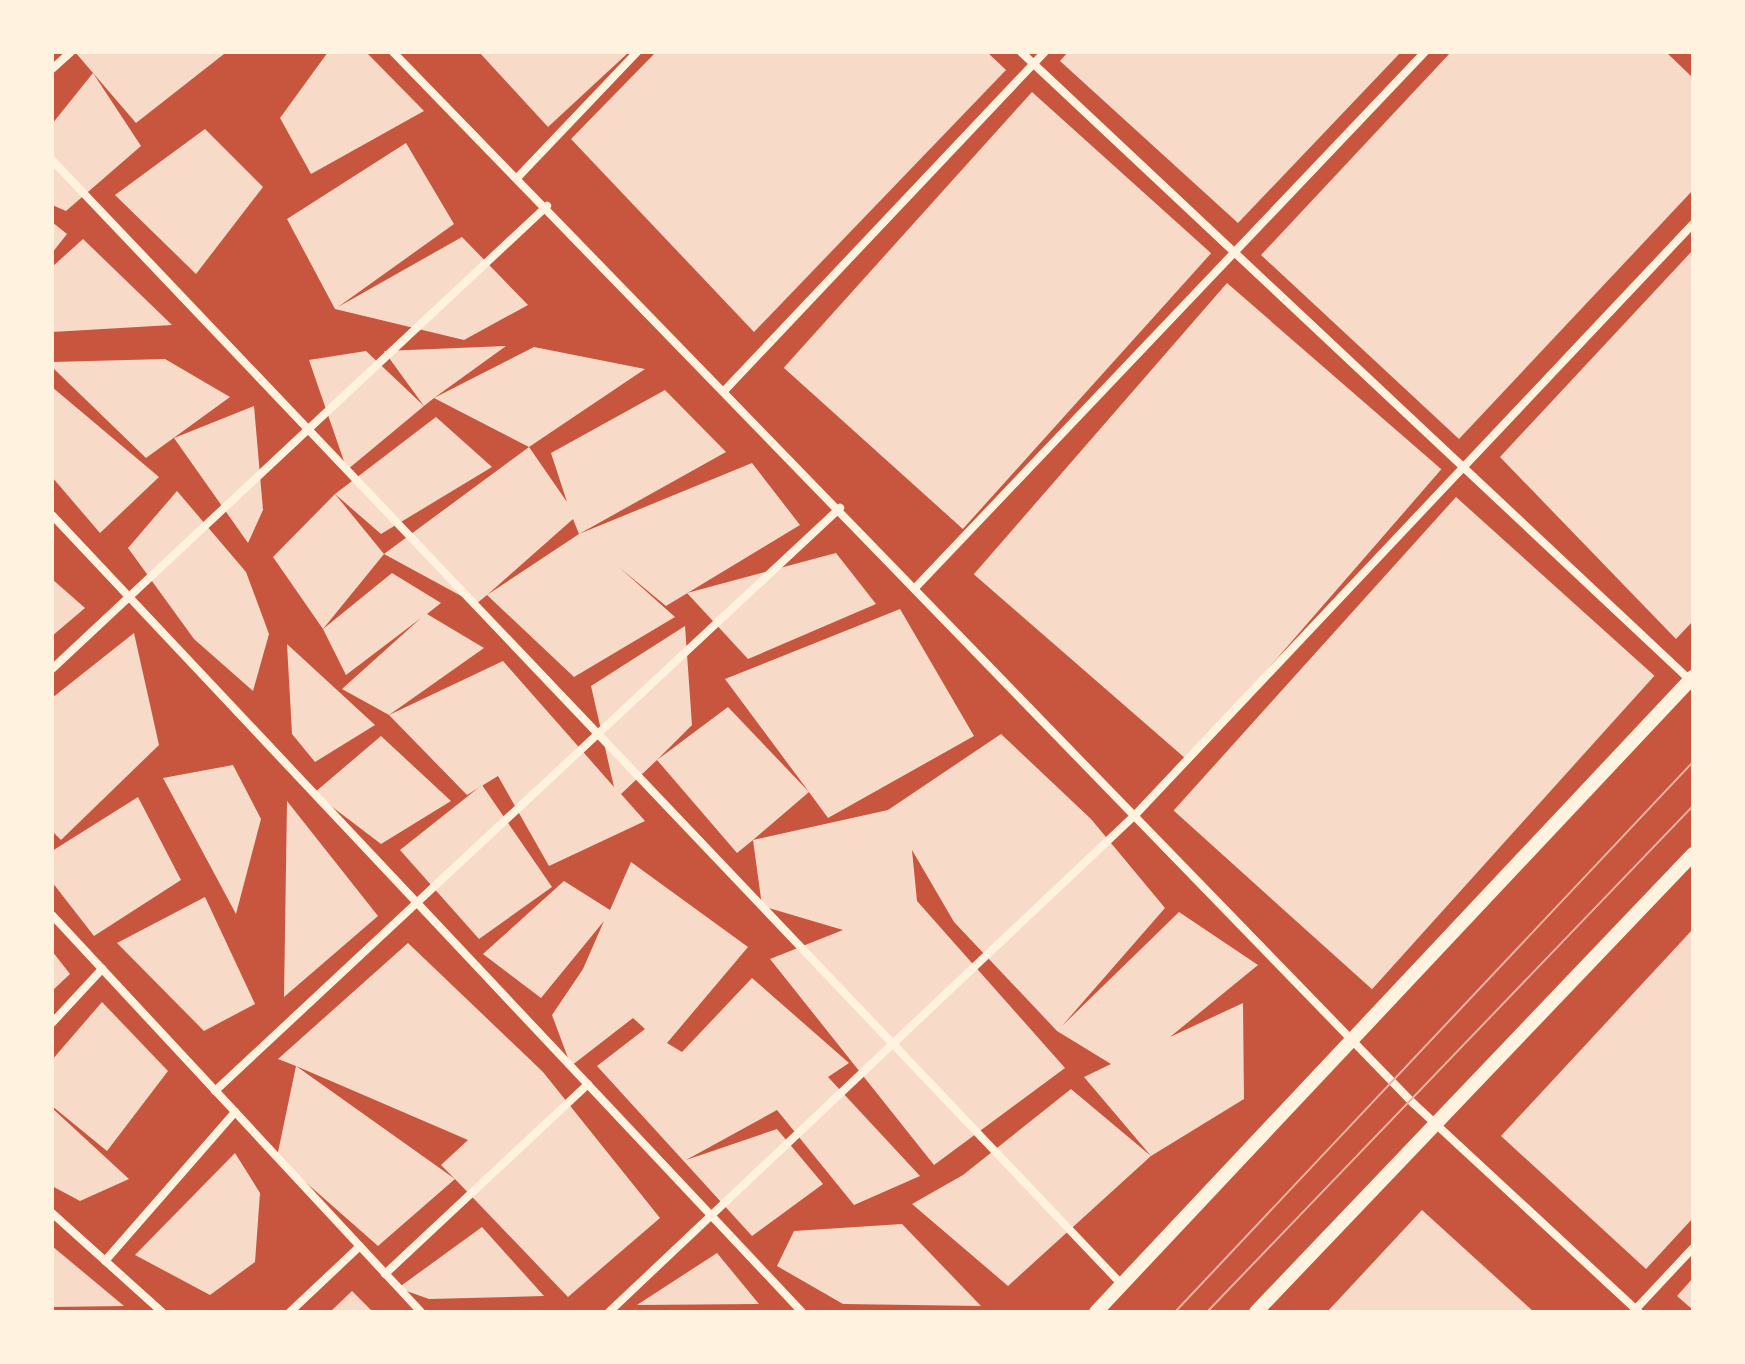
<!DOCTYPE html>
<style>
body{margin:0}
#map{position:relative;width:1745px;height:1364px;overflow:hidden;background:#c8553d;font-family:Roboto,sans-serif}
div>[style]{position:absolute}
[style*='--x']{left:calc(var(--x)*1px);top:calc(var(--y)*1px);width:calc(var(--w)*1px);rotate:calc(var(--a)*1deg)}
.building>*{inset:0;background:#f7dbc8;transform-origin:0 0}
.minor>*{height:8px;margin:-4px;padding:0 4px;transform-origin:4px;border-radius:4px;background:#fff3e0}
.tertiary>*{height:14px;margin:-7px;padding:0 7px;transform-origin:7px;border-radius:7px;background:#fff3e0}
.tram>*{height:2px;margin:-1px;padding:0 1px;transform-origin:1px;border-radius:1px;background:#e9b49f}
span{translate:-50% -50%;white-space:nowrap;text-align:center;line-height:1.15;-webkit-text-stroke:6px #fff3e0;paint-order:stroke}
.frame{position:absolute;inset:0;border:54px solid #fff3e0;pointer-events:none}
</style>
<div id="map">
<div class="building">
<div style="clip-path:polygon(75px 52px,222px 52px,224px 54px,136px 123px)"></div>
<div style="clip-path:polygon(328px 52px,366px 52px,424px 111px,311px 174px,280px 118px)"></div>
<div style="clip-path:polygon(479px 52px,629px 52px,548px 127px)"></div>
<div style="clip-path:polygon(656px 52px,987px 52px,1006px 70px,754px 332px,571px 139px)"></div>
<div style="clip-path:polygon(1068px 52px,1401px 52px,1238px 223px,1060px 61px)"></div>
<div style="clip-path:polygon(1451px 52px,1666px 52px,1693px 78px,1693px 190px,1459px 439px,1261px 255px)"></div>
<div style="clip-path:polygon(93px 73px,141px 146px,66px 211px,52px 205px,52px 124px)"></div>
<div style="left:1032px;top:92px;width:241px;height:371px;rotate:42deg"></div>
<div style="clip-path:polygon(205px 129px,263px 187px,196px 274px,115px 195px)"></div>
<div style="clip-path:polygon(406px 143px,454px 224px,338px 307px,462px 237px,528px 305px,464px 340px,335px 309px,287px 219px)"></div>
<div style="clip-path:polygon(52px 222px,67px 234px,52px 253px)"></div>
<div style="clip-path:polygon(83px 239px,172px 325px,52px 332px,52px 267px)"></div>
<div style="clip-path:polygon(1693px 250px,1693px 621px,1676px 639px,1500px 457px)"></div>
<div style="left:1227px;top:283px;width:284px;height:386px;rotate:41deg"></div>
<div style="clip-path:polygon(506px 346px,434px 398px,534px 347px,645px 369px,529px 447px,434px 398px,424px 406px,384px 351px)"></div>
<div style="clip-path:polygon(366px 351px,424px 406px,347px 470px,309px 360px)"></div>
<div style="clip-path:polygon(165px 359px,230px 397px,146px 458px,52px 367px,52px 362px)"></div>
<div style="clip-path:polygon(52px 387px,159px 477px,100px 533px,52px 477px)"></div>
<div style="clip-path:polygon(665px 390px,726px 452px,579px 534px,573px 519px,487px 595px,579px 534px,752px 463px,800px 525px,666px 606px,620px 568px,675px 617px,574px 677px,487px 595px,476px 604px,384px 554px,529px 447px,567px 502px,551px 453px)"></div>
<div style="clip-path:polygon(254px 406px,263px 510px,248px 543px,174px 438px)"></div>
<div style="clip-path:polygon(436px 417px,492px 467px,381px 534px,335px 494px)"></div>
<div style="clip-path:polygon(177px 491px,246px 572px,269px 634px,253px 691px,194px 639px,128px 548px)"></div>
<div style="clip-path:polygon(335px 494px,384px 554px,323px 629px,273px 557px)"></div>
<div style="left:1456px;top:497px;width:267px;height:422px;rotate:42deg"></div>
<div style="clip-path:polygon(836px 553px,876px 604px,748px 659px,687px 593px)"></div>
<div style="clip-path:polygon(392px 573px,441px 603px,427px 614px,484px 648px,389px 715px,342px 689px,421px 618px,346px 675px,323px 629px)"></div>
<div style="clip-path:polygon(52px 579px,85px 608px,52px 636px)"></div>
<div style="clip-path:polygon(900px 609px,974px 736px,828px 818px,809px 792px,753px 840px,888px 810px,1001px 734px,1091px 819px,1165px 908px,1062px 1026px,1179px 912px,1258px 965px,1170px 1037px,1243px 1003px,1244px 1099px,1151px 1156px,1008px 1286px,912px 1204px,963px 1175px,1071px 1089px,1151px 1156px,1084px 1077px,1111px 1064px,1057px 1031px,954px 922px,912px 850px,917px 901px,1065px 1068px,934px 1165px,770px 959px,843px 930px,762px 906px,753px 840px,737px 853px,657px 760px,621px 794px,645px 821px,549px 866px,498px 776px,467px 795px,389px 715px,503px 661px,614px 787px,591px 686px,685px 626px,692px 725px,657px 760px,728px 707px,809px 792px,725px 679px)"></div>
<div style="clip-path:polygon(134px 633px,159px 745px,61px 840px,52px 831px,52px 698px)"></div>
<div style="clip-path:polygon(287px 644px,375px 725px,315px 762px,292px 734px)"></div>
<div style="clip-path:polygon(381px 736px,451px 801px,381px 844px,314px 793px)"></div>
<div style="clip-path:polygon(233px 765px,261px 819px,236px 914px,163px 778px)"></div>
<div style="clip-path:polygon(482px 785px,552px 887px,479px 939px,400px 850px)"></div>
<div style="clip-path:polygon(138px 797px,181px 880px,94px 936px,52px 882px,52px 851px)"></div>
<div style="clip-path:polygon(287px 801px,378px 916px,284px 997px)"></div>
<div style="clip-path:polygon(631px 862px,748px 947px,667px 1043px,682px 1052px,752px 978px,849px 1063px,828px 1077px,920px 1176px,854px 1205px,777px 1110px,686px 1160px,777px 1129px,823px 1184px,752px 1236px,597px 1066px,645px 1029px,633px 1018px,571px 1066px,552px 1015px,583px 969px,604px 921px,541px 998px,483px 954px,564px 881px,610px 910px)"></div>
<div style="clip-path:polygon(205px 897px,255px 1004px,204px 1031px,117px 943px)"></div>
<div style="clip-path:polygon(1693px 929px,1693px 1218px,1646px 1269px,1501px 1136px)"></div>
<div style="clip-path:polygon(evenodd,408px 943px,543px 1072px,660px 1218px,568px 1297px,455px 1179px,378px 1246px,277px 1157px,296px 1066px,278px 1059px,408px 943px,296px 1066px,468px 1140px,441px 1165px,455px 1179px,296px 1066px)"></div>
<div style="clip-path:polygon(52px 951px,70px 974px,52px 991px)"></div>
<div style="clip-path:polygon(102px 1002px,168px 1071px,107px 1151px,52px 1106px,52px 1060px)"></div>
<div style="clip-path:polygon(52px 1108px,129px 1179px,80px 1201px,52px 1186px)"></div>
<div style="clip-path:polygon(235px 1153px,260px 1193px,255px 1262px,210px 1295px,135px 1255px)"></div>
<div style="clip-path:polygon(1422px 1210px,1534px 1312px,1327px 1312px)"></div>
<div style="clip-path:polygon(902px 1224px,981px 1306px,843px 1304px,777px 1266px,794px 1231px)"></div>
<div style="clip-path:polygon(482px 1227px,544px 1296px,429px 1299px,398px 1288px)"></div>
<div style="clip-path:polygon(52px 1246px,124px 1306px,52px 1307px)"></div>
<div style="clip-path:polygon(717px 1253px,759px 1304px,637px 1305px)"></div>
<div style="clip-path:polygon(1693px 1278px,1693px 1310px,1677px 1296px)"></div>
<div style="clip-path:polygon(352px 1291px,373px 1312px,330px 1312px)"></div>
</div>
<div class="minor">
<div style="--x:393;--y:52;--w:1465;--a:45.86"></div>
<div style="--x:1413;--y:1103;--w:308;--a:42.8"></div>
<div style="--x:1021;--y:52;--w:918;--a:43.19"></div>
<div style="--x:52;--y:69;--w:25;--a:-42"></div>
<div style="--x:52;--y:160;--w:1554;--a:46.43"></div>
<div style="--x:518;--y:177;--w:173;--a:-46.4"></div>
<div style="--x:725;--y:390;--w:465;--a:-46.6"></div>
<div style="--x:52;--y:515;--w:1094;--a:46.74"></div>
<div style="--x:916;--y:587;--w:738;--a:-46.43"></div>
<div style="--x:52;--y:669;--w:678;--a:-43.09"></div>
<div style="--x:52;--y:915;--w:542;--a:47.09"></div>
<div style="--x:52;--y:1023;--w:74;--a:-47.2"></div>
<div style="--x:215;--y:1091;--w:855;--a:-43.01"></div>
<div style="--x:52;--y:1213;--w:148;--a:42"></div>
<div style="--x:105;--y:1261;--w:198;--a:-48.9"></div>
<div style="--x:385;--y:1274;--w:278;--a:-43.1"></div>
<div style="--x:1634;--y:1311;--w:86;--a:-46.9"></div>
<div style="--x:290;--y:1312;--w:96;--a:-43.3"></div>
<div style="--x:609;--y:1312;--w:725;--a:-43.38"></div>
<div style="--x:1136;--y:814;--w:811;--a:-46.65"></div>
</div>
<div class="tertiary">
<div style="--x:1096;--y:1312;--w:872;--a:-46.77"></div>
<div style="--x:1256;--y:1312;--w:633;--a:-46.34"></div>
</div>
<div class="tram">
<div style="--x:1175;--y:1312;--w:756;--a:-46.72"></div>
<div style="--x:1207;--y:1312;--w:702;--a:-46.16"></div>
</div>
<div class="frame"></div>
</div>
